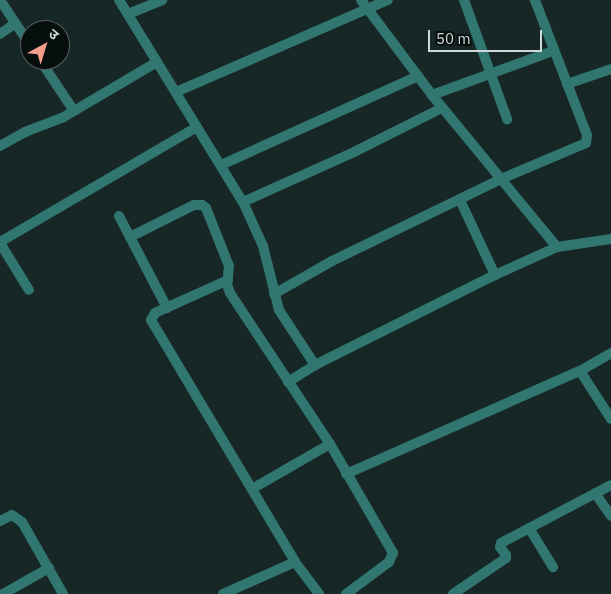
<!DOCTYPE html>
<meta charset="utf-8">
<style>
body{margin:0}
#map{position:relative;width:611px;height:594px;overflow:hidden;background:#162725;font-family:"IBM Plex Sans","Noto Sans Devanagari",sans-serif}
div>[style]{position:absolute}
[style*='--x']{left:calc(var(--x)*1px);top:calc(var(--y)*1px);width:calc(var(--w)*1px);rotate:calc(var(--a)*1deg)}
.street>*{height:10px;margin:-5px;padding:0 5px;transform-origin:5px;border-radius:5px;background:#317670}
span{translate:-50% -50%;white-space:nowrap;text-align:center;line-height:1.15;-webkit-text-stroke:5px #070e0e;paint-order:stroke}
.north{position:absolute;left:20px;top:20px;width:50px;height:50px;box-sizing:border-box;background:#070e0e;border:1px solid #57605f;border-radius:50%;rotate:39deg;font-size:14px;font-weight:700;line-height:20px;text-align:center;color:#cfdad8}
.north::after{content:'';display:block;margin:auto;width:18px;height:22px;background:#f49d8c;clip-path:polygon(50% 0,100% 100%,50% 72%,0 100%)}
.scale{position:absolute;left:428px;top:30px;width:114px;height:22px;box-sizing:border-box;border:2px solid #cfdad8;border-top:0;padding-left:6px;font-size:15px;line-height:18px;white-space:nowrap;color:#cfdad8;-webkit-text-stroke:4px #070e0e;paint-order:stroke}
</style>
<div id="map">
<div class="street">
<div style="--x:0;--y:0;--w:54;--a:56.3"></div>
<div style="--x:119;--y:0;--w:237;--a:58.5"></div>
<div style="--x:243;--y:202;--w:48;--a:65.6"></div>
<div style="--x:263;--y:246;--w:66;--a:76"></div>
<div style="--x:279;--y:310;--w:66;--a:56.8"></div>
<div style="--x:361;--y:0;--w:119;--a:53.2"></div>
<div style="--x:432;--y:95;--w:197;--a:50.6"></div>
<div style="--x:464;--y:0;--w:127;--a:70.1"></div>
<div style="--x:128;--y:14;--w:37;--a:-22"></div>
<div style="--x:0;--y:34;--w:19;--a:-35"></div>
<div style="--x:40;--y:60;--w:61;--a:56.3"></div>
<div style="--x:567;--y:84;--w:46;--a:-18.8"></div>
<div style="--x:176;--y:92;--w:231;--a:-23.5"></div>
<div style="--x:432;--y:95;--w:129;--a:-20"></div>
<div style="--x:0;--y:146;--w:29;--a:-29"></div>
<div style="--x:25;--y:132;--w:40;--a:-21"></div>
<div style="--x:62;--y:118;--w:110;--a:-30.5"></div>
<div style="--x:221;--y:165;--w:216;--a:-24.3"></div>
<div style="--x:460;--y:200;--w:83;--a:65"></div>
<div style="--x:243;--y:202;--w:122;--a:-24.2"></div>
<div style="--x:354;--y:152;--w:98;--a:-26.6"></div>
<div style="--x:119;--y:216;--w:104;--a:62.4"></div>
<div style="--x:130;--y:237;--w:72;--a:-26.6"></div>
<div style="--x:194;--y:205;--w:8;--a:0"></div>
<div style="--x:202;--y:205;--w:5;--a:37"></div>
<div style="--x:206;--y:208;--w:62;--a:68.4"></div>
<div style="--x:229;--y:266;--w:18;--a:96"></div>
<div style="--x:227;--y:284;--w:9;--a:72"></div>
<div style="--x:230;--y:293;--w:181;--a:56.5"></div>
<div style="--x:330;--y:444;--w:126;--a:60"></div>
<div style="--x:393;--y:553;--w:10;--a:114"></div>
<div style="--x:389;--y:562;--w:54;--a:143.3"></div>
<div style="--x:0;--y:242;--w:228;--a:-30.3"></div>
<div style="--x:0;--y:243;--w:55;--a:58.3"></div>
<div style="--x:228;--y:280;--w:80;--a:155.7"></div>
<div style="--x:155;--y:313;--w:8;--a:120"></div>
<div style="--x:151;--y:320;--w:282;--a:59.2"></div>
<div style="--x:295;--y:562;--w:40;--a:53"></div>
<div style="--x:274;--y:294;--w:67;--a:-29.6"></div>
<div style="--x:332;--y:261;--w:188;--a:-25.9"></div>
<div style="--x:501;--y:179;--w:92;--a:-23"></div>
<div style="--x:586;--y:143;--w:8;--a:-83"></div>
<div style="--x:587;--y:135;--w:145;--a:-111.1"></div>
<div style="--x:580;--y:371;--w:57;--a:57.1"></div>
<div style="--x:288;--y:382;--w:32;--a:-32"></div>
<div style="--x:315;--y:365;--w:201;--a:-26.6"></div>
<div style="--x:495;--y:275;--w:68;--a:-24.3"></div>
<div style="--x:557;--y:247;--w:55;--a:-8.4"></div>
<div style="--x:346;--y:474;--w:256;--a:-23.8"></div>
<div style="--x:580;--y:371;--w:36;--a:-30"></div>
<div style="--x:252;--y:489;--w:90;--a:-30"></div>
<div style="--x:595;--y:493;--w:28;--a:55"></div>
<div style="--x:0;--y:521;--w:13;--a:-27"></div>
<div style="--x:12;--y:515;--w:12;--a:35"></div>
<div style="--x:22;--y:522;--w:83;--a:60.3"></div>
<div style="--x:529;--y:528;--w:46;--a:58.4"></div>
<div style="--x:3;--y:594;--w:53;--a:-29.5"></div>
<div style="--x:223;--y:594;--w:79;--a:-24"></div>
<div style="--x:453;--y:594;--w:64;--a:-34.2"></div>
<div style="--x:506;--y:558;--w:3;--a:-90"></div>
<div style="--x:506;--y:555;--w:10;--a:-127"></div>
<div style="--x:500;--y:547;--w:4;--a:-76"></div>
<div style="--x:501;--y:543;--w:124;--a:-27.8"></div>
</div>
<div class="north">उ</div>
<div class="scale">50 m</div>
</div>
